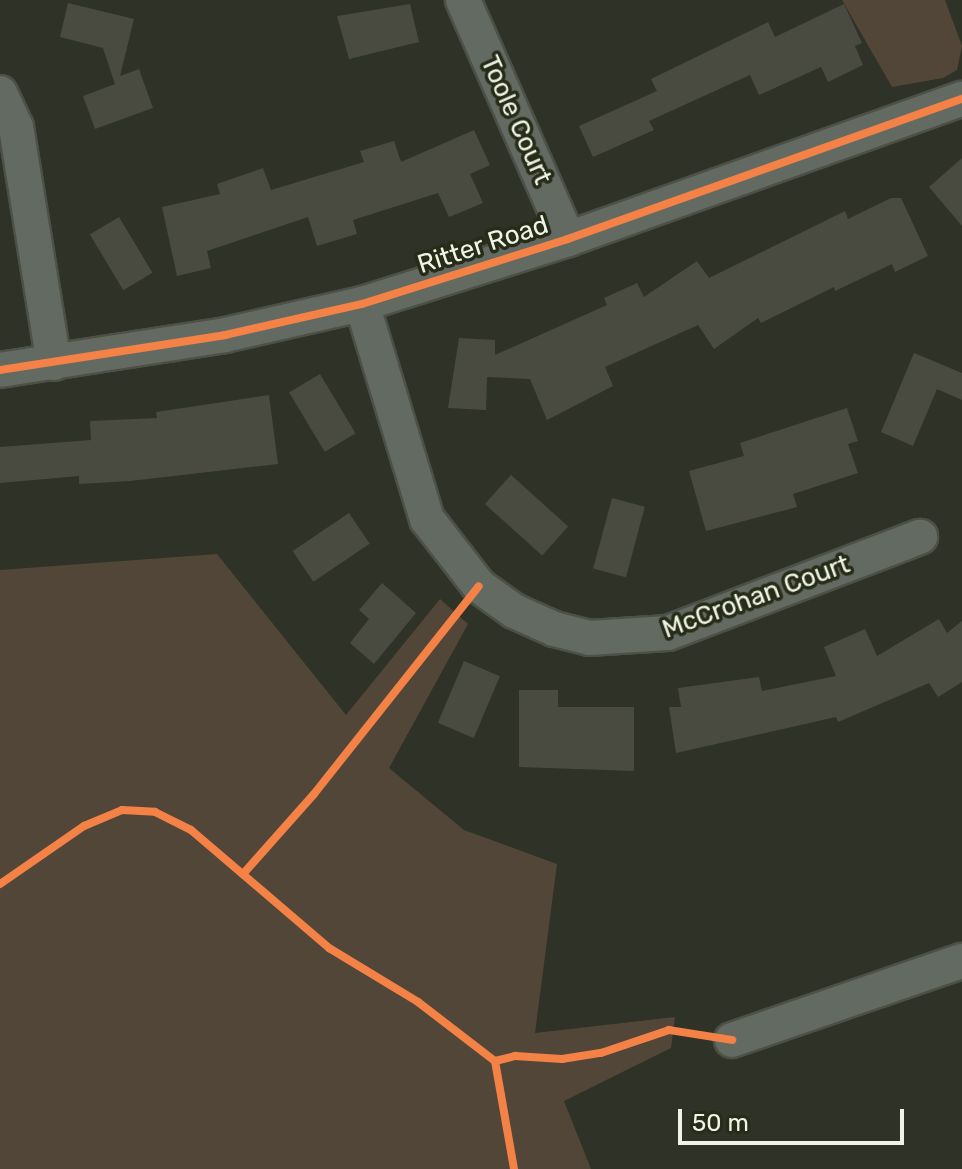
<!DOCTYPE html>
<style>
body{margin:0}
#map{position:relative;width:962px;height:1169px;overflow:hidden;background:#2f3226;font-family:Rubik,sans-serif}
div>[style]{position:absolute}
[style*='--x']{left:calc(var(--x)*1px);top:calc(var(--y)*1px);width:calc(var(--w)*1px);rotate:calc(var(--a)*1deg)}
.green>*{inset:0;background:#524638}
.building>*{inset:0;background:#4a4b40;transform-origin:0 0}
.roads{filter:drop-shadow(2px 0 #4d5046) drop-shadow(-2px 0 #4d5046) drop-shadow(0 2px #4d5046) drop-shadow(0 -2px #4d5046)}
.minor>*{height:34px;margin:-17px;padding:0 17px;transform-origin:17px;border-radius:17px;background:#636a62}
.cycleway>*{height:8px;margin:-4px;padding:0 4px;transform-origin:4px;border-radius:4px;background:#f48246}
span{translate:-50% -50%;white-space:nowrap;text-align:center;line-height:1.15;-webkit-text-stroke:7px #272c18;paint-order:stroke}
.street-label{font-size:26px;color:#f0f4e7}
.scale{position:absolute;left:678px;top:1109px;width:226px;height:36px;box-sizing:border-box;border:4px solid #f0f4e7;border-top:0;padding-left:10px;font-size:24px;line-height:28px;white-space:nowrap;color:#f0f4e7;-webkit-text-stroke:6px #272c18;paint-order:stroke}
</style>
<div id="map">
<div class="green">
<div style="clip-path:polygon(842px 0,945px 0,962px 46px,957px 70px,943px 78px,892px 87px)"></div>
<div style="clip-path:polygon(217px 554px,346px 715px,440px 599px,468px 624px,389px 768px,464px 830px,557px 864px,535px 1033px,675px 1017px,671px 1048px,564px 1101px,591px 1169px,0 1169px,0 570px)"></div>
</div>
<div class="building">
<div style="clip-path:polygon(68px 3px,134px 19px,120px 76px,139px 69px,153px 108px,95px 129px,83px 96px,115px 84px,103px 48px,60px 37px)"></div>
<div style="clip-path:polygon(410px 4px,419px 42px,349px 59px,337px 16px)"></div>
<div style="clip-path:polygon(844px 4px,862px 43px,855px 46px,863px 65px,828px 82px,821px 67px,759px 95px,750px 75px,649px 121px,654px 130px,593px 157px,579px 126px,657px 91px,651px 79px,768px 22px,775px 37px)"></div>
<div style="clip-path:polygon(474px 130px,490px 165px,470px 174px,483px 203px,449px 217px,438px 193px,353px 220px,357px 234px,317px 246px,308px 217px,207px 251px,211px 268px,177px 276px,162px 207px,220px 194px,217px 184px,263px 168px,271px 190px,364px 162px,360px 151px,394px 141px,401px 162px)"></div>
<div style="clip-path:polygon(962px 158px,962px 226px,929px 187px)"></div>
<div style="clip-path:polygon(891px 198px,901px 198px,928px 256px,895px 272px,892px 264px,835px 291px,834px 287px,761px 323px,758px 318px,714px 349px,698px 325px,605px 367px,613px 386px,547px 420px,530px 379px,487px 377px,486px 410px,448px 408px,459px 338px,495px 340px,495px 355px,607px 305px,604px 298px,637px 283px,644px 297px,697px 261px,709px 278px,845px 211px,848px 219px)"></div>
<div style="left:119px;top:217px;width:65px;height:34px;rotate:59deg"></div>
<div style="clip-path:polygon(914px 353px,962px 373px,962px 400px,937px 389px,913px 446px,881px 432px)"></div>
<div style="left:320px;top:374px;width:69px;height:36px;rotate:59deg"></div>
<div style="clip-path:polygon(269px 395px,278px 464px,130px 481px,79px 484px,79px 476px,0 483px,0 447px,91px 440px,90px 421px,157px 418px,156px 412px)"></div>
<div style="clip-path:polygon(847px 408px,858px 441px,848px 444px,858px 473px,793px 494px,797px 507px,706px 531px,689px 471px,744px 456px,740px 443px)"></div>
<div style="left:511px;top:475px;width:77px;height:39px;rotate:42deg"></div>
<div style="left:612px;top:498px;width:34px;height:73px;rotate:15deg"></div>
<div style="left:349px;top:513px;width:37px;height:68px;rotate:56deg"></div>
<div style="clip-path:polygon(382px 583px,416px 613px,374px 664px,350px 643px,369px 619px,359px 610px)"></div>
<div style="clip-path:polygon(939px 619px,947px 633px,962px 621px,962px 682px,938px 697px,929px 683px,838px 722px,836px 717px,676px 753px,669px 707px,681px 707px,678px 688px,759px 677px,762px 691px,836px 676px,824px 647px,865px 629px,877px 656px)"></div>
<div style="left:464px;top:661px;width:39px;height:67px;rotate:23deg"></div>
<div style="clip-path:polygon(519px 690px,558px 690px,558px 707px,634px 707px,634px 771px,519px 767px)"></div>
</div>
<div class="roads">
<div class="minor">
<div style="--x:463;--y:0;--w:261;--a:66.3"></div>
<div style="--x:0;--y:93;--w:38;--a:65"></div>
<div style="--x:16;--y:127;--w:239;--a:80.9"></div>
<div style="--x:362;--y:304;--w:225;--a:73.2"></div>
<div style="--x:427;--y:519;--w:85;--a:52.2"></div>
<div style="--x:479;--y:586;--w:43;--a:35.5"></div>
<div style="--x:514;--y:611;--w:44;--a:24.2"></div>
<div style="--x:554;--y:629;--w:36;--a:14"></div>
<div style="--x:589;--y:638;--w:79;--a:-3.6"></div>
<div style="--x:668;--y:633;--w:270;--a:-20.9"></div>
<div style="--x:0;--y:370;--w:228;--a:-8.8"></div>
<div style="--x:225;--y:335;--w:140;--a:-12.8"></div>
<div style="--x:362;--y:304;--w:216;--a:-17.5"></div>
<div style="--x:568;--y:239;--w:418;--a:-19.6"></div>
<div style="--x:732;--y:1040;--w:243;--a:-19"></div>
</div>
</div>
<div class="cycleway">
<div style="--x:0;--y:370;--w:228;--a:-8.8"></div>
<div style="--x:225;--y:335;--w:140;--a:-12.8"></div>
<div style="--x:362;--y:304;--w:216;--a:-17.5"></div>
<div style="--x:568;--y:239;--w:418;--a:-19.6"></div>
<div style="--x:243;--y:874;--w:107;--a:-48.4"></div>
<div style="--x:314;--y:794;--w:265;--a:-51.6"></div>
<div style="--x:0;--y:884;--w:102;--a:-34.6"></div>
<div style="--x:84;--y:826;--w:41;--a:-22.8"></div>
<div style="--x:122;--y:810;--w:33;--a:3"></div>
<div style="--x:155;--y:812;--w:40;--a:26.6"></div>
<div style="--x:191;--y:830;--w:182;--a:40.5"></div>
<div style="--x:329;--y:948;--w:104;--a:31.2"></div>
<div style="--x:418;--y:1002;--w:97;--a:37.5"></div>
<div style="--x:495;--y:1061;--w:110;--a:80"></div>
<div style="--x:495;--y:1061;--w:21;--a:-14"></div>
<div style="--x:515;--y:1056;--w:47;--a:3.7"></div>
<div style="--x:562;--y:1059;--w:39;--a:-9"></div>
<div style="--x:601;--y:1053;--w:72;--a:-18.7"></div>
<div style="--x:669;--y:1030;--w:64;--a:9"></div>
</div>
<div class="street-label">
<span style="left:516px;top:120px;rotate:66deg">Toole Court</span>
<span style="left:483px;top:245px;rotate:-18deg">Ritter Road</span>
<span style="left:756px;top:597px;rotate:-20deg">McCrohan Court</span>
</div>
<div class="scale">50 m</div>
</div>
